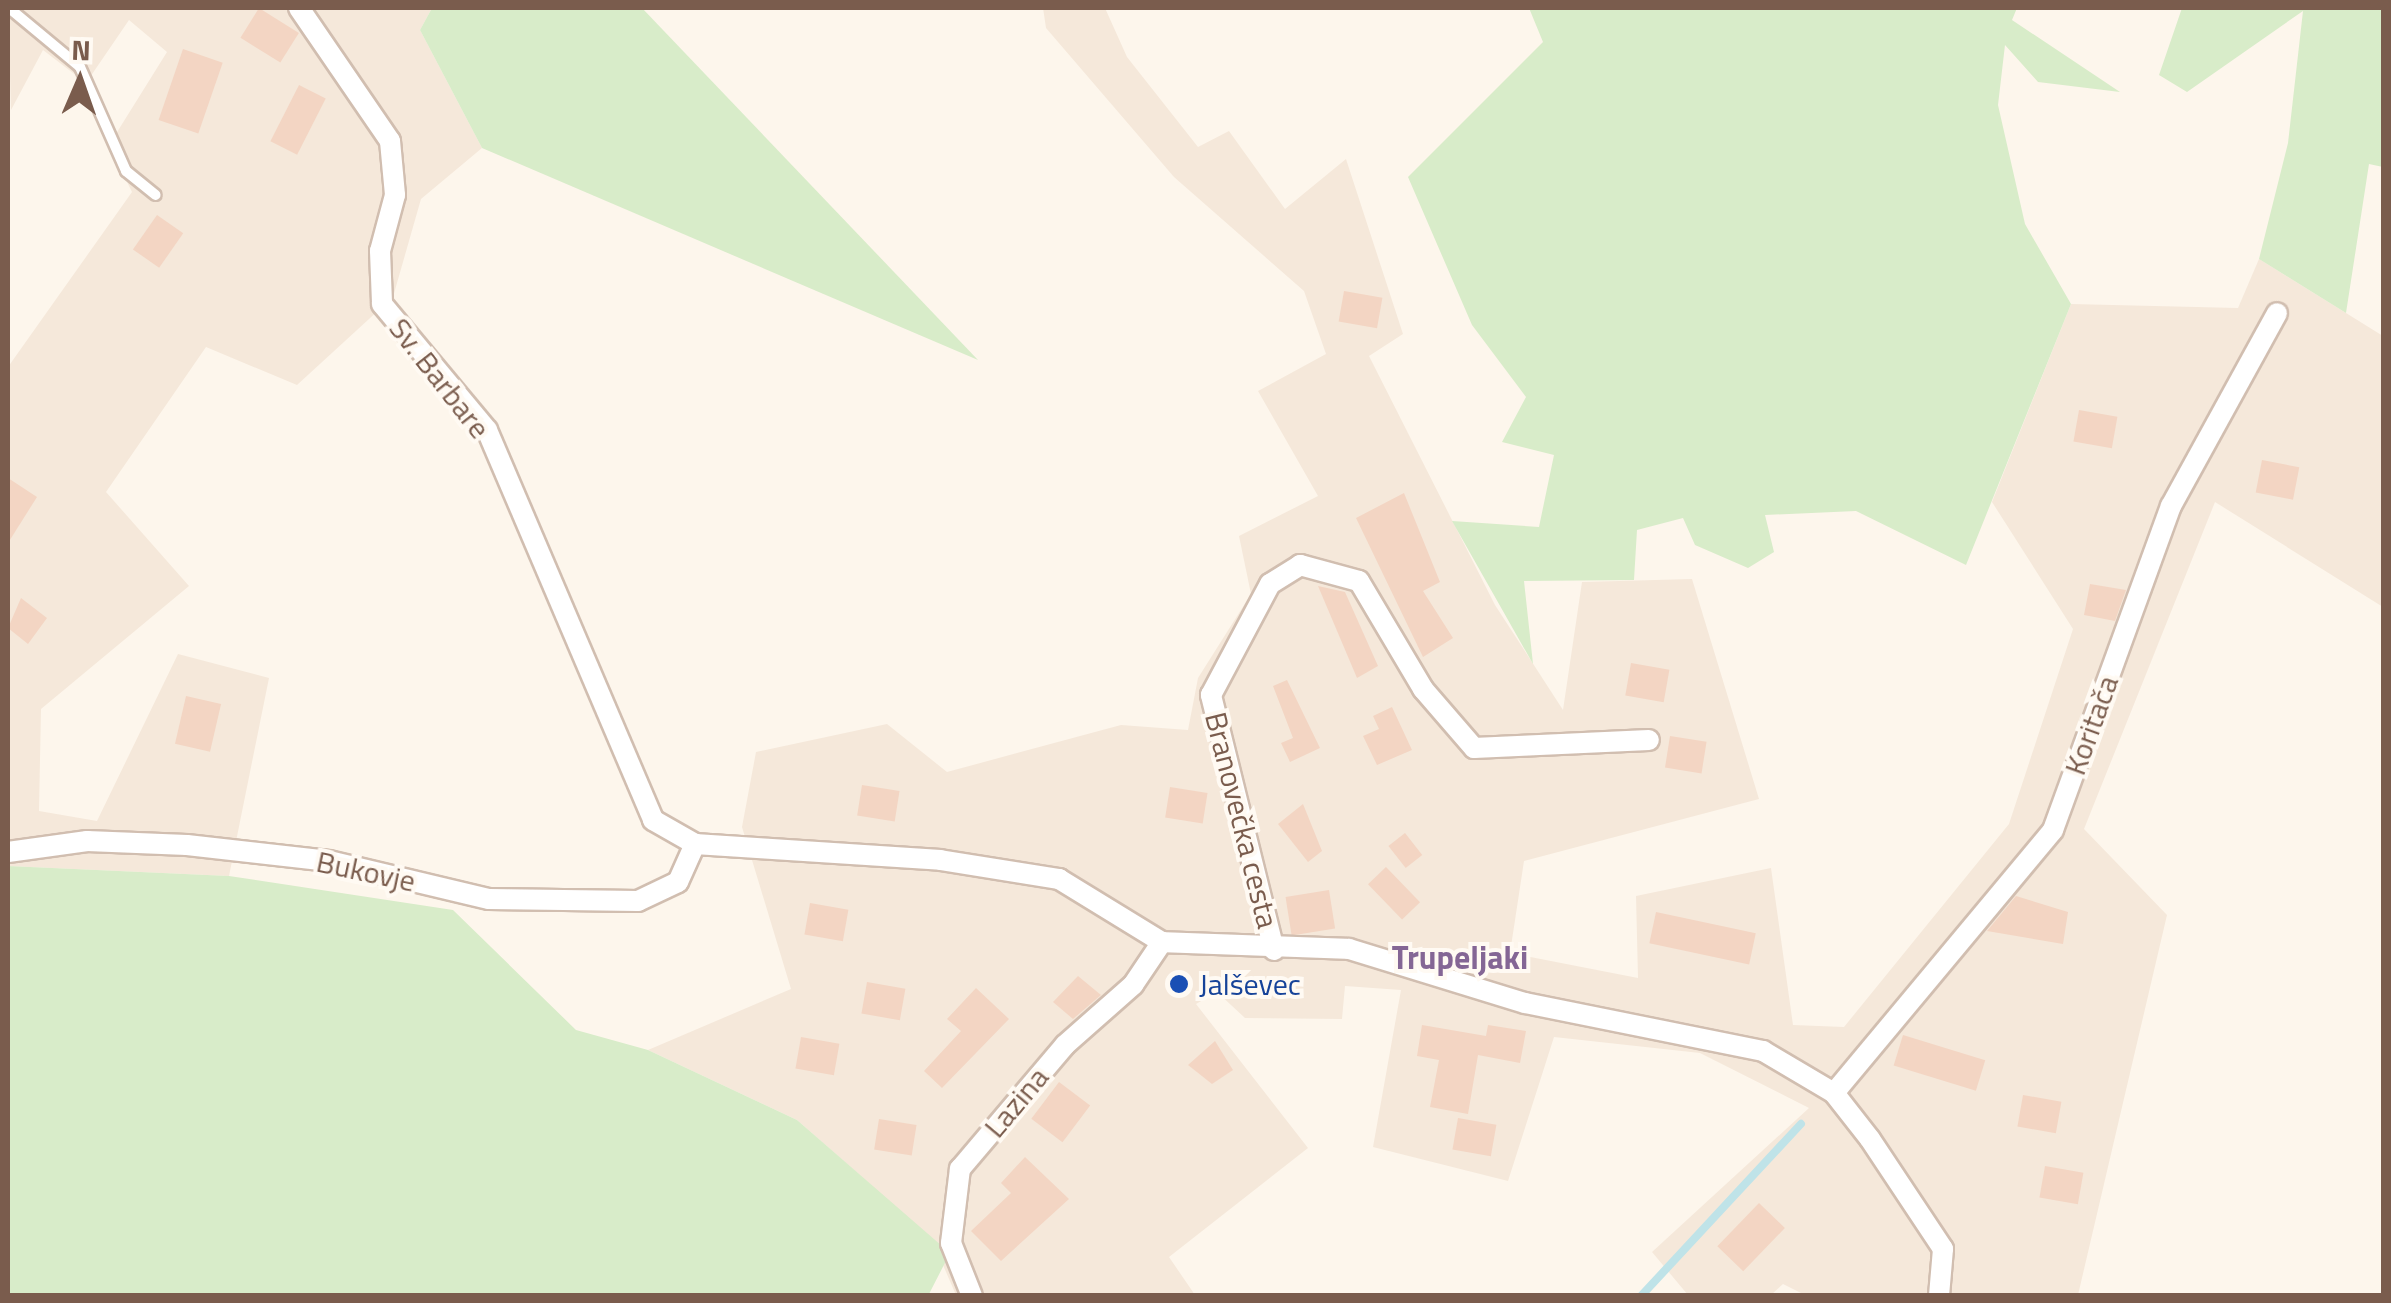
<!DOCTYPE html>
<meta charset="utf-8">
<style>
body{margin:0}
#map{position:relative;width:2391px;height:1303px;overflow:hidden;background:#fdf6ec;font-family:"Titillium Web",sans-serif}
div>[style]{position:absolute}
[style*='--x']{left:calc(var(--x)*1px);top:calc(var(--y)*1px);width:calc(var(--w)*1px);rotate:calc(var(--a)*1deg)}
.residential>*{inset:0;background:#f5e8da}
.green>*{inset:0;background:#d8ecc9}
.stream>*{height:8px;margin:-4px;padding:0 4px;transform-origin:4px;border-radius:4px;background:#bfe3e8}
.building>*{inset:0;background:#f3d5c3;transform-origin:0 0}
.roads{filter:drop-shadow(2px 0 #d1beb0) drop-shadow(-2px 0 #d1beb0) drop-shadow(0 2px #d1beb0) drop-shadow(0 -2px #d1beb0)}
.lane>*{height:10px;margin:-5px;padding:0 5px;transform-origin:5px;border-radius:5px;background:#fff}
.street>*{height:20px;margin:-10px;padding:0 10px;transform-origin:10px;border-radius:10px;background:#fff}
.dots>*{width:28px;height:28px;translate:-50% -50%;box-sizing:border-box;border:5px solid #fffaf3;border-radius:50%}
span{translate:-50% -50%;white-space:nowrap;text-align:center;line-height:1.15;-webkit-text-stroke:8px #fffaf3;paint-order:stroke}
.street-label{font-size:30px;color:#7a5c4d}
.transit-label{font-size:30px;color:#164399}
.left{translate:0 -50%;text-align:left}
.neighbourhood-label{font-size:32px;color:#846695;font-weight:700}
.frame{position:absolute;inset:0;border:10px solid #7a5c4d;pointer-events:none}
.north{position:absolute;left:30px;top:30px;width:100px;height:100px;-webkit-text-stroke:8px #fffaf3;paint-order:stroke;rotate:2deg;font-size:28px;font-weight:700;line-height:40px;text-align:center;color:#7a5c4d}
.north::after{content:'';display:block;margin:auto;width:35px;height:45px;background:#7a5c4d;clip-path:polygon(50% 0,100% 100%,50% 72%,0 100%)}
</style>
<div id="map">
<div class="residential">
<div style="clip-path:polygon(8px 8px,432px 8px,420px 30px,482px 148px,421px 199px,393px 297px,297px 385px,206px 347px,106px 492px,189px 586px,41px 709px,39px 811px,97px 821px,178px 654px,269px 678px,229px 876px,8px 866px,8px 367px,132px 192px,109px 145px,167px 52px,129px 20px,86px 83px,43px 50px,11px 110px)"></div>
<div style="clip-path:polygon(1043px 8px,1105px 8px,1127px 57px,1198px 147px,1229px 131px,1285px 209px,1346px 159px,1403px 334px,1369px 356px,1495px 605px,1563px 710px,1582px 582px,1692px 579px,1759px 799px,1524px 861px,1510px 953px,1638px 978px,1636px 896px,1771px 868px,1793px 1025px,1844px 1027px,2009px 824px,2073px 629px,1992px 502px,2071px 304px,2238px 308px,2259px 259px,2383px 336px,2383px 607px,2215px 502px,2084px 829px,2167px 915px,2078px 1295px,1807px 1296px,1783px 1284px,1771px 1295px,1688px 1295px,1652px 1252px,1809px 1108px,1700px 1053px,1554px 1037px,1508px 1181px,1373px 1147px,1401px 990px,1345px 986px,1342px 1019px,1245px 1018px,1217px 992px,1196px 1004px,1308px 1148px,1169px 1257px,1195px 1295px,956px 1295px,943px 1265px,870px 1184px,797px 1120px,648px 1050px,791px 989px,742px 827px,756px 752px,887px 724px,947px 772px,1121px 725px,1188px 730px,1198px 678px,1251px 594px,1239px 536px,1318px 496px,1258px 391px,1326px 354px,1304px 291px,1174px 177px,1046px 28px)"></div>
</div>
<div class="green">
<div style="clip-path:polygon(432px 8px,642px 8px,978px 360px,482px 148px,420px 30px)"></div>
<div style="clip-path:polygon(1529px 8px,2017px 8px,2012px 20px,2120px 92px,2038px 82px,2005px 45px,1998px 105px,2025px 224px,2071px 304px,1966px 565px,1856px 511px,1765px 515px,1774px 552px,1748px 568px,1695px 545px,1683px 518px,1637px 530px,1634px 580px,1524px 581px,1533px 664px,1452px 521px,1539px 527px,1554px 455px,1502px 442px,1526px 397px,1472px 325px,1408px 177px,1543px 42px)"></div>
<div style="clip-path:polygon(2182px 8px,2383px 8px,2383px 167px,2369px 164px,2346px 313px,2259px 259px,2288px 143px,2303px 11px,2187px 92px,2159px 75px)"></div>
<div style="clip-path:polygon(8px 866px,229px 876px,453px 910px,576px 1030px,648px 1050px,797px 1120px,950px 1253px,928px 1296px,8px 1296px)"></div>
</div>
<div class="stream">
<div style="--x:1641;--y:1296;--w:235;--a:-47.1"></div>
</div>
<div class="building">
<div style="left:259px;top:8px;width:47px;height:35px;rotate:32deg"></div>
<div style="left:183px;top:49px;width:42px;height:75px;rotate:19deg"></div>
<div style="left:299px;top:85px;width:30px;height:63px;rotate:27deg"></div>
<div style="left:157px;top:215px;width:32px;height:42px;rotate:35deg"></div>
<div style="left:1344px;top:291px;width:39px;height:31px;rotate:10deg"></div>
<div style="left:2079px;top:410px;width:39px;height:32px;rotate:10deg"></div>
<div style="left:2262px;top:460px;width:38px;height:33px;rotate:11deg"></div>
<div style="clip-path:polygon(8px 478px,37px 497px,8px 543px)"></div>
<div style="clip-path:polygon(1404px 493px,1440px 582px,1423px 591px,1453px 638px,1423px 657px,1356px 518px)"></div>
<div style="clip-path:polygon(2090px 584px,2126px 590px,2115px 621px,2084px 615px)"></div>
<div style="clip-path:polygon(1318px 586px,1345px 592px,1378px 666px,1357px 678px)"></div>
<div style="clip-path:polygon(21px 598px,47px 618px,28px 644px,8px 628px)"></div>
<div style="left:1631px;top:663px;width:39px;height:33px;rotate:10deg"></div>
<div style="clip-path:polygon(1287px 680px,1320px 748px,1290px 762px,1281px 743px,1293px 738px,1273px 686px)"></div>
<div style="left:186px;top:696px;width:36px;height:49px;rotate:13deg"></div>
<div style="clip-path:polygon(1392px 707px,1412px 750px,1377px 765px,1363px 736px,1379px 729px,1373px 716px)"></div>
<div style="left:1670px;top:736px;width:37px;height:32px;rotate:9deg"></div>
<div style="left:862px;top:785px;width:38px;height:31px;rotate:9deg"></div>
<div style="left:1170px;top:787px;width:38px;height:31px;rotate:9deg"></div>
<div style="clip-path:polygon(1303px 804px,1322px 851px,1308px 862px,1278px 824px)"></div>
<div style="left:1405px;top:833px;width:28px;height:21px;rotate:52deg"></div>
<div style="left:1386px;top:867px;width:49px;height:25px;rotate:46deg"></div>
<div style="left:1329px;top:890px;width:39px;height:44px;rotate:81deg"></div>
<div style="clip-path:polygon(2016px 896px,2068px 912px,2063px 944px,1987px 931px)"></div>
<div style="left:810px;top:903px;width:39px;height:32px;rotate:10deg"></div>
<div style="left:1656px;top:912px;width:102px;height:32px;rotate:12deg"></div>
<div style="clip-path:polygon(1078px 976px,1101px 995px,1073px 1019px,1053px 1002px)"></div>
<div style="left:867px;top:982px;width:39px;height:32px;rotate:10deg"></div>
<div style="clip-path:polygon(976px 988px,1009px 1019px,942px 1088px,924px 1071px,961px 1031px,947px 1019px)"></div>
<div style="clip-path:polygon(1422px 1025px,1486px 1036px,1488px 1025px,1526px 1031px,1520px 1063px,1478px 1055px,1468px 1114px,1430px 1107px,1439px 1060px,1417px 1056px)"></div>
<div style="left:1903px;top:1035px;width:86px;height:32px;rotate:17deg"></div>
<div style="left:801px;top:1037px;width:39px;height:32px;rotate:10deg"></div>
<div style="clip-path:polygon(1215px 1041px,1233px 1070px,1212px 1084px,1188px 1065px)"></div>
<div style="left:1059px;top:1082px;width:39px;height:46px;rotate:37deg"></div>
<div style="left:2023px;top:1095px;width:39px;height:32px;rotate:10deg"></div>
<div style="left:1458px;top:1118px;width:39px;height:32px;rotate:10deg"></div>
<div style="left:879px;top:1119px;width:38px;height:31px;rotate:9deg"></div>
<div style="clip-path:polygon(1025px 1157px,1069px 1199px,1001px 1261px,971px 1231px,1011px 1193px,1001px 1183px)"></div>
<div style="left:2045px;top:1166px;width:39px;height:32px;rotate:10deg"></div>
<div style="left:1759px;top:1203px;width:36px;height:60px;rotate:44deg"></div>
</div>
<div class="roads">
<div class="lane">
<div style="--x:9;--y:8;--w:92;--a:39.7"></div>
<div style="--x:80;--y:67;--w:114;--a:66.1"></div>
<div style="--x:126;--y:171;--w:38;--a:39"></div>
</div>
<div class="street">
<div style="--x:299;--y:8;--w:161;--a:55.6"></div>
<div style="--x:390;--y:141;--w:54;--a:84.7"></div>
<div style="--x:395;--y:195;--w:58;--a:105"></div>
<div style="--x:380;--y:251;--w:53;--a:87.8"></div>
<div style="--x:382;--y:304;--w:164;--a:50.2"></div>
<div style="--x:487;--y:430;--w:424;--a:66.9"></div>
<div style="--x:653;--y:820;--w:48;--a:29.7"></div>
<div style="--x:695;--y:844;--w:246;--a:3.7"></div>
<div style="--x:940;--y:860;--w:121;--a:9.1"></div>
<div style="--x:1059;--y:879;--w:121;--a:31.5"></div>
<div style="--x:1162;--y:942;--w:187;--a:2.1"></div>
<div style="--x:1349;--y:949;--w:184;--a:17.1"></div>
<div style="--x:1525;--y:1003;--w:243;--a:11.4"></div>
<div style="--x:1763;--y:1051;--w:82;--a:30.6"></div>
<div style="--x:1834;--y:1093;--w:58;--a:52"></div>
<div style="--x:1870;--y:1139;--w:132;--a:56.4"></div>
<div style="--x:1943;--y:1249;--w:47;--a:94.9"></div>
<div style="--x:8;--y:852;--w:80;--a:-7.9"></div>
<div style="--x:87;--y:841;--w:100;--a:2.3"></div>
<div style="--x:187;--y:845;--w:143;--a:6.4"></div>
<div style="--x:329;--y:861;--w:164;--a:13.4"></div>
<div style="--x:489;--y:899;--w:149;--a:0.8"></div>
<div style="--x:638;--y:901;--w:44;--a:-25.4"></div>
<div style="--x:678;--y:882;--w:42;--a:-65.9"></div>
<div style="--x:1274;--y:950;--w:263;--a:-103.9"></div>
<div style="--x:1211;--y:695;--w:126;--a:-62"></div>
<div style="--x:1270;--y:584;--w:36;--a:-32"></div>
<div style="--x:1300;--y:565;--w:61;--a:15.2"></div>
<div style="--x:1359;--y:581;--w:126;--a:59.3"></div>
<div style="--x:1423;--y:689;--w:78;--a:49.2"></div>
<div style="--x:1474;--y:748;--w:175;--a:-2.6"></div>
<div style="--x:1834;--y:1093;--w:342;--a:-50.2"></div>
<div style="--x:2053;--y:830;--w:345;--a:-70"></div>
<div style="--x:2171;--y:506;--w:220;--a:-61.2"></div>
<div style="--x:972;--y:1296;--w:57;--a:-111.6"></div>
<div style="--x:951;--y:1243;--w:75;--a:-83.1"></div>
<div style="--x:960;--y:1169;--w:162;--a:-49.7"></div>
<div style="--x:1065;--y:1045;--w:91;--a:-41.4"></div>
<div style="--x:1133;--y:985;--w:52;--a:-56"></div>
</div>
</div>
<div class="dots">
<div style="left:1179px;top:984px;background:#1a4fb4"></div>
</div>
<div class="street-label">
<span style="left:440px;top:378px;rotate:52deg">Sv. Barbare</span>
<span style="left:2091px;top:725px;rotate:-70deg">Koritača</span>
<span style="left:1242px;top:820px;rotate:76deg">Branovečka cesta</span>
<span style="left:366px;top:871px;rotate:12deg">Bukovje</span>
<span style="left:1016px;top:1102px;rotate:-50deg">Lazina</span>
</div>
<div class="transit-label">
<span class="left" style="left:1199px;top:984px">Jalševec</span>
</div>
<div class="neighbourhood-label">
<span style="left:1460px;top:957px">Trupeljaki</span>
</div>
<div class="frame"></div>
<div class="north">N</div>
</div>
